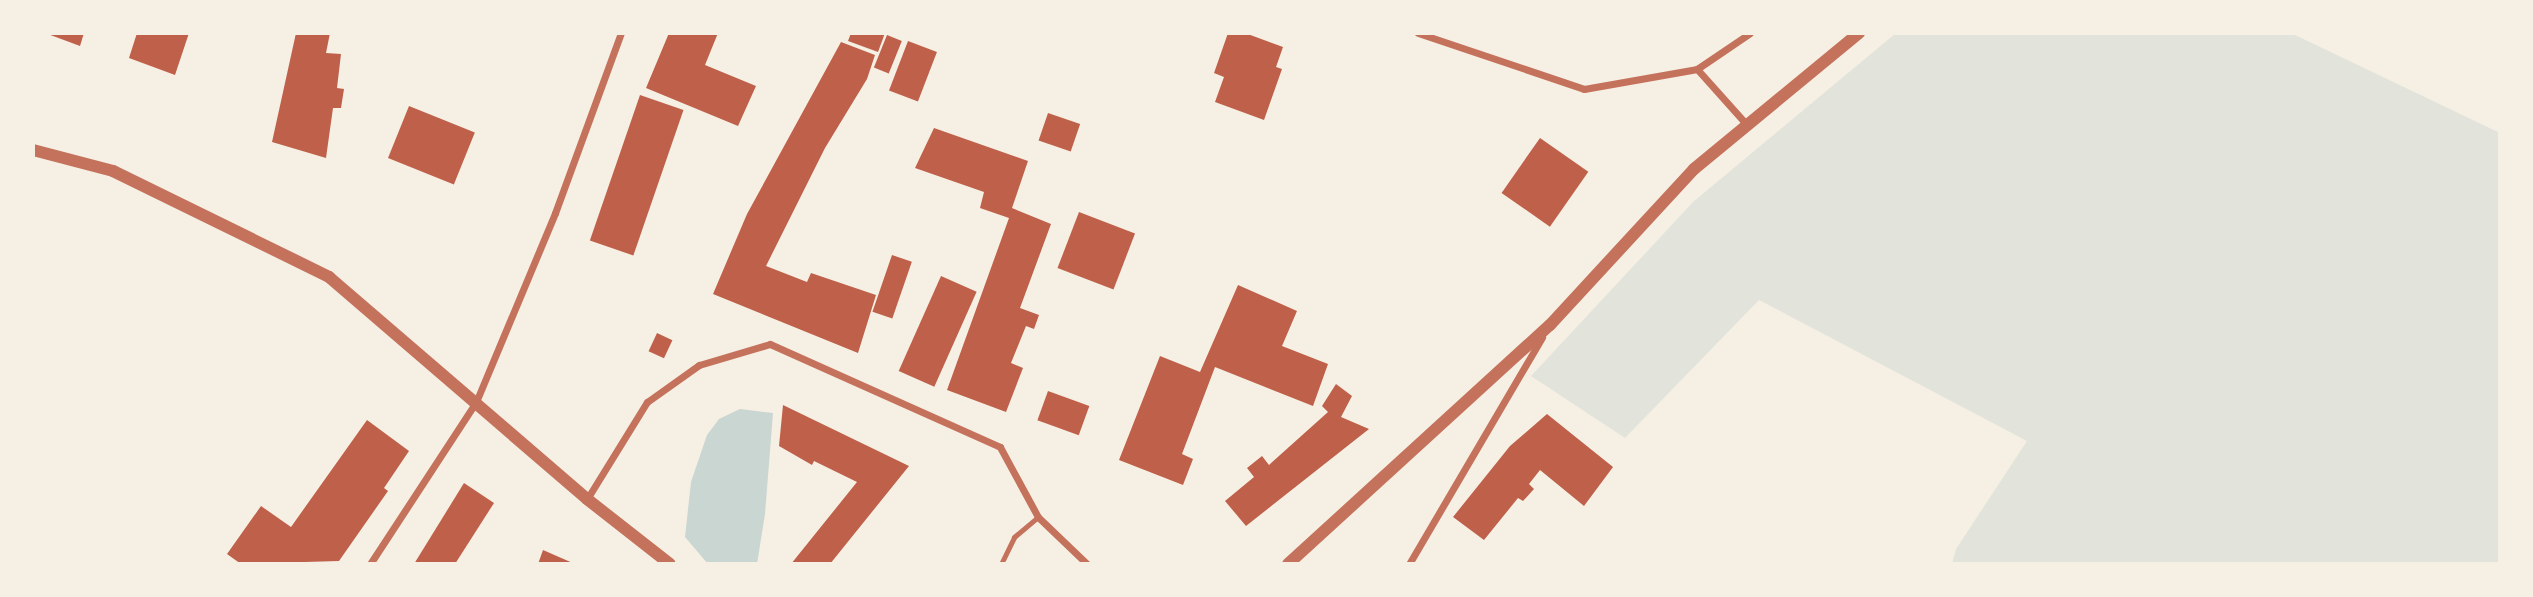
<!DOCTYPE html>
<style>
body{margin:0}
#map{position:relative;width:2533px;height:597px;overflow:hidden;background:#f6efe4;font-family:"Space Grotesk",sans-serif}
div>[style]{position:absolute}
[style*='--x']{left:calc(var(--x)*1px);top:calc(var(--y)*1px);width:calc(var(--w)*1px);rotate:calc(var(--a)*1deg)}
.green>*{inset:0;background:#e2e4dc}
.water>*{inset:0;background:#c9d6d2}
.building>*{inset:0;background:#bf614a;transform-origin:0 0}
.service>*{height:5px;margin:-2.5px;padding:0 2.5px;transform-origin:2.5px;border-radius:2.5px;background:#c5725c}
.minor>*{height:7px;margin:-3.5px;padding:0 3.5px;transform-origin:3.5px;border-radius:3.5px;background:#c5725c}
.tertiary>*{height:12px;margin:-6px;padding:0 6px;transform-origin:6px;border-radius:6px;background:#c5725c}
span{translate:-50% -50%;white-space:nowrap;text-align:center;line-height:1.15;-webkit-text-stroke:5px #f6efe4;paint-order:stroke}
.frame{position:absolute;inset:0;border:35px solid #f6efe4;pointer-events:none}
</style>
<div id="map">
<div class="green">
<div style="clip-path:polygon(1896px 33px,2291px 33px,2500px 133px,2500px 564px,1952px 564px,1956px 549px,2027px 441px,1759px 300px,1625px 438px,1531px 376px,1693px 202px)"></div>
</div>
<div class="water">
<div style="clip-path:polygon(740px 409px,773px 413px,765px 514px,757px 564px,708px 564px,685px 537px,691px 482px,707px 435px,719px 419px)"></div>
</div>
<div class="building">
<div style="clip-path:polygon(45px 33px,84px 33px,80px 46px)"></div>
<div style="clip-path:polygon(137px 33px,189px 33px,175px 75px,129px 58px)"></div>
<div style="clip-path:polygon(296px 33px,330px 33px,326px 53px,341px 54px,337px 88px,344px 89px,341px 108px,333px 108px,326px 158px,272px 142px)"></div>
<div style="clip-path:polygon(669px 33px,718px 33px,705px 65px,756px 86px,738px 126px,646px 88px)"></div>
<div style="clip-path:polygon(851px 33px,885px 33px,878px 52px,848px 41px)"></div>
<div style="clip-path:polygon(1228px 33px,1245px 33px,1283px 47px,1276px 67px,1282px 69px,1264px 120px,1215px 102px,1224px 77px,1214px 73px)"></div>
<div style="left:887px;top:35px;width:16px;height:35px;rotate:22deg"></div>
<div style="left:908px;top:41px;width:31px;height:53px;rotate:21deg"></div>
<div style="clip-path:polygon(841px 42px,875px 55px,867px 79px,825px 148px,766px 266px,807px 282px,811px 273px,876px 295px,858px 353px,713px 294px,747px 214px)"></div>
<div style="left:640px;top:95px;width:46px;height:154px;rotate:19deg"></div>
<div style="left:409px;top:106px;width:71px;height:56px;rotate:22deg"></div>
<div style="left:1048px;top:113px;width:34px;height:29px;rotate:19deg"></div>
<div style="clip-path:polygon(934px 128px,1028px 161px,1012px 208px,1051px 224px,1020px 308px,1039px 315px,1034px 329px,1026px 326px,1011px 363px,1023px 368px,1006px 412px,947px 390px,1009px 218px,980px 208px,984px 192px,915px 168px)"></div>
<div style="left:1540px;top:138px;width:59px;height:67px;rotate:35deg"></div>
<div style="left:1079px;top:212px;width:60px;height:60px;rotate:21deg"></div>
<div style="left:892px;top:255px;width:21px;height:60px;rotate:19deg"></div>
<div style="left:941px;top:276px;width:39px;height:104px;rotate:24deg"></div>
<div style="clip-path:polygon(1238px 285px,1297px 311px,1282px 346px,1328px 364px,1313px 406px,1215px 367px,1182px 454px,1193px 459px,1183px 485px,1119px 460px,1160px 356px,1200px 372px)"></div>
<div style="left:657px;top:333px;width:17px;height:20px;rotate:25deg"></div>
<div style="clip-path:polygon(1336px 384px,1352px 396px,1341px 417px,1369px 429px,1246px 526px,1225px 501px,1254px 477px,1247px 468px,1262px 456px,1269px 465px,1328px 412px,1322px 406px)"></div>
<div style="left:1048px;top:391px;width:44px;height:31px;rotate:20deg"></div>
<div style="clip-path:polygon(783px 405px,909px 466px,830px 564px,791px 564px,857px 482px,814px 461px,812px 465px,779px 446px)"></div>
<div style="clip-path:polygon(1547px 414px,1613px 467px,1584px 506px,1540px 470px,1529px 484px,1534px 489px,1523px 501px,1518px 498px,1484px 540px,1453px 517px,1510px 446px)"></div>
<div style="clip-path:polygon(367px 420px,409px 451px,384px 488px,388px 491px,339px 561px,241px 564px,227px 554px,261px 506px,291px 527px)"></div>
<div style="clip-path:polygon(464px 483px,494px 503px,455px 564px,414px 564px)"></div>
<div style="clip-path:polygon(543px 550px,575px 564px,538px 564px)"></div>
</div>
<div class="service">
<div style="--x:1001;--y:564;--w:30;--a:-64"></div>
<div style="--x:1014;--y:537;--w:31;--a:-40"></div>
</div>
<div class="minor">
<div style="--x:1418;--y:33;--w:175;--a:18.6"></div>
<div style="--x:1584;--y:89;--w:115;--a:-10"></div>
<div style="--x:1697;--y:69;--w:64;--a:-34.2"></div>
<div style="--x:1697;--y:69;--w:76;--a:48.2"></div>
<div style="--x:587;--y:499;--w:114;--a:-58.3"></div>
<div style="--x:647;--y:402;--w:64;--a:-35.4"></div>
<div style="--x:699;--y:365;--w:74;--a:-16.5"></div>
<div style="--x:770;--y:344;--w:252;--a:24.1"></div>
<div style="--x:1000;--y:447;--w:80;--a:61.5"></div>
<div style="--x:1038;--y:517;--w:68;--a:43.8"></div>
<div style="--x:370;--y:564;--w:194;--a:-56.8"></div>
<div style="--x:476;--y:402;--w:205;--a:-67.3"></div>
<div style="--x:555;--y:213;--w:192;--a:-69.9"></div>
<div style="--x:1409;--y:564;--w:263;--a:-59.6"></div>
</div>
<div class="tertiary">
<div style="--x:33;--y:150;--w:83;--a:14.7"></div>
<div style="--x:113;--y:171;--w:241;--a:26.1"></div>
<div style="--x:329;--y:277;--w:340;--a:40.7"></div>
<div style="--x:587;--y:499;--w:105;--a:38.1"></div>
<div style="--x:1288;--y:564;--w:355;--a:-42.4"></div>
<div style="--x:1550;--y:325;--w:212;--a:-47.3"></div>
<div style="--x:1694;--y:169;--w:214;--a:-39.5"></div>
</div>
<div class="frame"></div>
</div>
